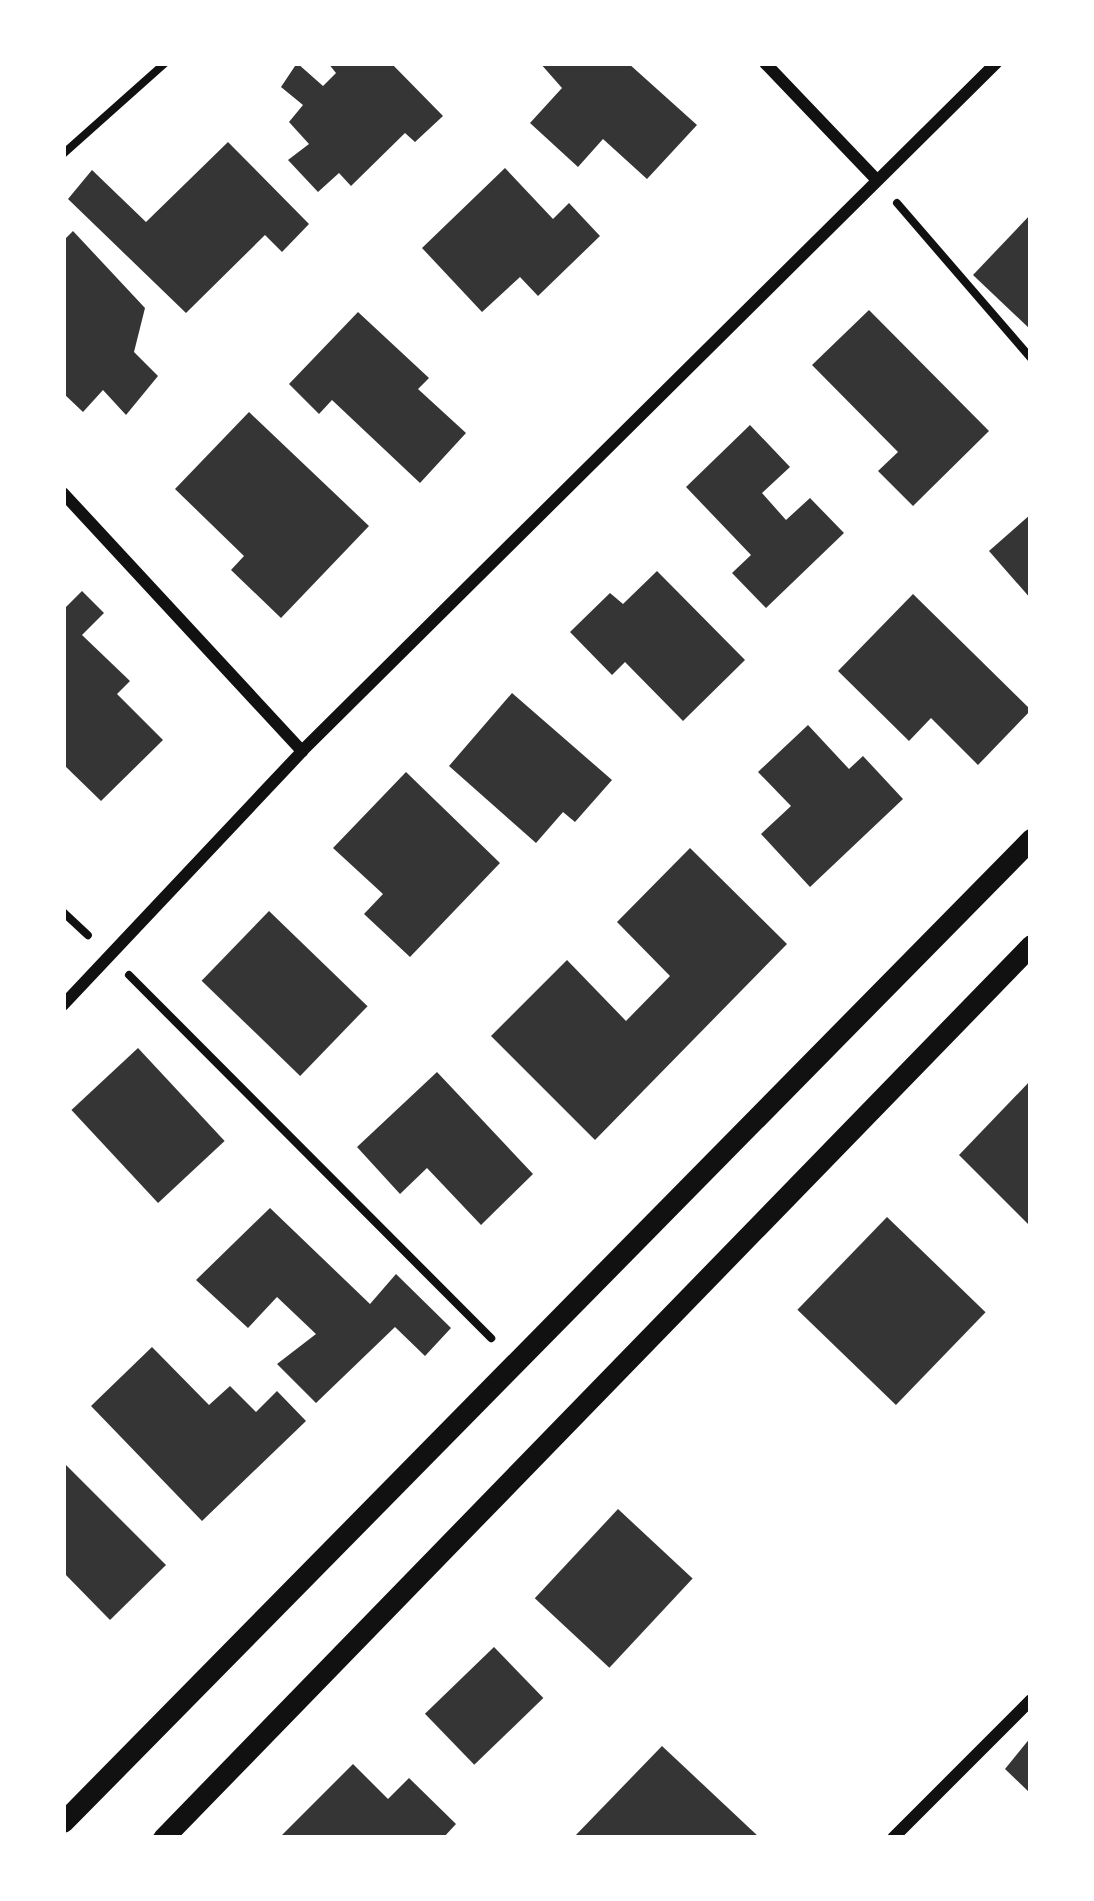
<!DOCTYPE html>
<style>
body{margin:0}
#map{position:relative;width:1094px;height:1901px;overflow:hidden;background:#fff;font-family:"Alegreya Sans",sans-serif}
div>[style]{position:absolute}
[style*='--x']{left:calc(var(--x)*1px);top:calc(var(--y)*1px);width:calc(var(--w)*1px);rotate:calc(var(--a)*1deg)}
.building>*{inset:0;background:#353535;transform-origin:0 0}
.path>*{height:8px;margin:-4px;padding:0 4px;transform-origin:4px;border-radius:4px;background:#111}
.minor>*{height:12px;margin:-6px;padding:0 6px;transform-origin:6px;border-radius:6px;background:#111}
.tertiary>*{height:21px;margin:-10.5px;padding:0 10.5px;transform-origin:10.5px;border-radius:10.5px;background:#111}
span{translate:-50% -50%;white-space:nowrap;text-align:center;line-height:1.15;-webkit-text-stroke:9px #fff;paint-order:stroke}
.frame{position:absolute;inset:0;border:66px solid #fff;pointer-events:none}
</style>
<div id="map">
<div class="building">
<div style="clip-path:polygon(297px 63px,323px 86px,336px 73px,328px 63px,391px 63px,443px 116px,415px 142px,405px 133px,351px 186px,339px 173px,318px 192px,288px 160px,309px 144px,289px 122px,303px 105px,281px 87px)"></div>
<div style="clip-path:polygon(540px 63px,628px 63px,697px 125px,647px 179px,603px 139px,578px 167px,530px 123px,562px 88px)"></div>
<div style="clip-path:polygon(228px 142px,309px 224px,282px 252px,265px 235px,186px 313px,68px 199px,92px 170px,146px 222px)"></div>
<div style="clip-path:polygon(505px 168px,553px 219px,569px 203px,600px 236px,538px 296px,520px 277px,482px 312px,422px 248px)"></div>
<div style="clip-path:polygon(1031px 214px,1031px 330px,973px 275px)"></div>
<div style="clip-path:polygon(73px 231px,145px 308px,134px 352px,158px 376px,126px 415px,103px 390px,83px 412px,63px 393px,63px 241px)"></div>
<div style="clip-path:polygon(869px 310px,989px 431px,913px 506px,878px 471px,898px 452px,812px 365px)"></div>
<div style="clip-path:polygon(358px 312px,429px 378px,418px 389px,466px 433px,420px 483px,332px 400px,319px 414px,289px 384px)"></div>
<div style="clip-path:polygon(249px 412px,369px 526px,281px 618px,231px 570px,244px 556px,175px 489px)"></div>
<div style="clip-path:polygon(750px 425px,790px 467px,762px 493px,786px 520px,810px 498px,844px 533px,766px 608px,732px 573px,751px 555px,686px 487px)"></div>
<div style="clip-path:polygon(1031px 514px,1031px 599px,989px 551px)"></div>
<div style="clip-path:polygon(657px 571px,745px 660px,683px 721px,625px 662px,612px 675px,570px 632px,610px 593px,623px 604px)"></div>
<div style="clip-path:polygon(82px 591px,104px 613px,82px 635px,130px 681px,117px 694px,163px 740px,101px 801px,63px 764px,63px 610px)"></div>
<div style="clip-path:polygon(913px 594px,1031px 710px,978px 765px,931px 718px,909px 741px,838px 671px)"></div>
<div style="clip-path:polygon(512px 693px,612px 780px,575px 822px,563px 812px,536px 843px,449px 766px)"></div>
<div style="clip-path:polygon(808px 725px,849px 769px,863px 756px,903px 799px,810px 887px,761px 834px,791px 806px,758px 772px)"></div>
<div style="clip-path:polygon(406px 772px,500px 863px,410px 957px,364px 914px,383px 894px,333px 848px)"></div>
<div style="clip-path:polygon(690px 848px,787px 944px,595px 1140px,491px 1036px,567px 960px,626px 1021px,670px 976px,617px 922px)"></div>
<div style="left:269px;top:911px;width:137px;height:97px;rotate:44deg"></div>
<div style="left:138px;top:1048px;width:127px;height:91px;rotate:47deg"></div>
<div style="clip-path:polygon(437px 1072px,533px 1174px,481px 1225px,427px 1168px,400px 1194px,357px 1147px)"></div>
<div style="clip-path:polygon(1031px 1080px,1031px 1227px,959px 1155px)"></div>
<div style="clip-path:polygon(270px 1208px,370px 1304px,396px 1274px,451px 1328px,425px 1356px,395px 1327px,316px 1403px,277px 1364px,316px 1334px,277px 1297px,248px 1328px,196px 1280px)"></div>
<div style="left:887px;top:1217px;width:137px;height:129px;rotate:44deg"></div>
<div style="clip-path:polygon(152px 1347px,209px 1405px,230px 1386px,256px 1412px,277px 1391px,306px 1421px,202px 1521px,91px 1406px)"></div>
<div style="clip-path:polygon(63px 1462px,166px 1565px,110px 1620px,63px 1572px)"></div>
<div style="left:618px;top:1509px;width:102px;height:122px;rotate:43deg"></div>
<div style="left:494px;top:1647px;width:71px;height:96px;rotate:46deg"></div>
<div style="clip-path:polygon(1031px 1737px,1031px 1794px,1005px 1769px)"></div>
<div style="clip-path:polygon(662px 1746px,760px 1838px,573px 1838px)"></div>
<div style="clip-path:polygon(353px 1764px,388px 1799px,409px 1778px,456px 1824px,443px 1838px,279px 1838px)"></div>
</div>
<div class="path">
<div style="--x:63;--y:154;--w:137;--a:-41.7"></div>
<div style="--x:897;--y:203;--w:205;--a:49.2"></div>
<div style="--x:63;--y:912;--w:34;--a:43"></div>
<div style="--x:129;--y:975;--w:513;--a:45.08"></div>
</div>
<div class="minor">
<div style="--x:765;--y:63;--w:161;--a:46.3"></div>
<div style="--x:63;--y:493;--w:352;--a:47.2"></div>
<div style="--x:63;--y:1005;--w:349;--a:-46.7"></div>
<div style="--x:302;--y:751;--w:977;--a:-44.75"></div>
<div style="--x:893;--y:1838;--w:195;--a:-45"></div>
</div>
<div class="tertiary">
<div style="--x:63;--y:1822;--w:1380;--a:-45.44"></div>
<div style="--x:163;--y:1838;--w:1245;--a:-45.81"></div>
</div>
<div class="frame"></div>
</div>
